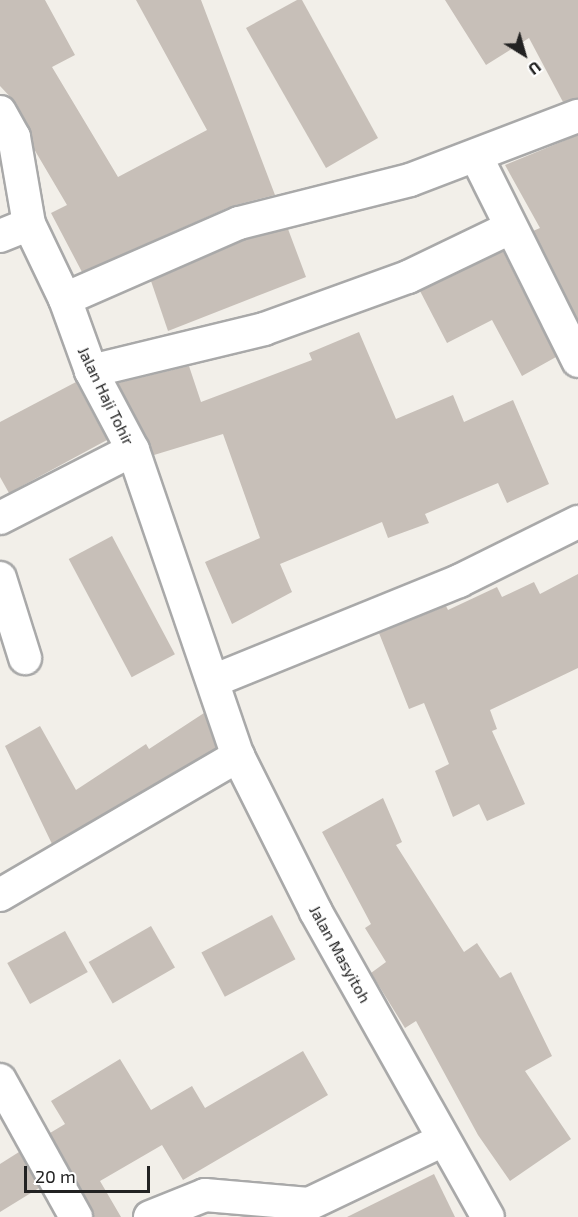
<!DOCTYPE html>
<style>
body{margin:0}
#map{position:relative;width:578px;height:1217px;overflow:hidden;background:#f2efe9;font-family:"Exo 2",sans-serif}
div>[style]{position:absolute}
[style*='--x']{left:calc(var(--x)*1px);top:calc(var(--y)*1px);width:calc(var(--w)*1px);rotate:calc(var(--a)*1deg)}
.building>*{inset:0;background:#c7bfb8;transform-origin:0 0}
.roads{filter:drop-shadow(2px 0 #a9a9a9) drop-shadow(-2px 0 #a9a9a9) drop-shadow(0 2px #a9a9a9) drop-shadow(0 -2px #a9a9a9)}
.street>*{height:32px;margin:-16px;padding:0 16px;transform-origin:16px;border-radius:16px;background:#fff}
span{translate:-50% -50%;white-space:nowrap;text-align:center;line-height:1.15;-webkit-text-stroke:4.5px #fff;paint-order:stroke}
.street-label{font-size:16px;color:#222}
.north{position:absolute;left:494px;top:24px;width:60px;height:60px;-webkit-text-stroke:4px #fff;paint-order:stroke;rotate:143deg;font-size:16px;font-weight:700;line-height:24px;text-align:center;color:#222}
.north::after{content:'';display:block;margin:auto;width:21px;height:27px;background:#222;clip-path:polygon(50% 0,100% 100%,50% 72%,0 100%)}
.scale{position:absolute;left:24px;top:1166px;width:126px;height:27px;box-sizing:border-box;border:3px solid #222;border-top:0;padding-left:8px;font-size:18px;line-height:21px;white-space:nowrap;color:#222;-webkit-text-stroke:4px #fff;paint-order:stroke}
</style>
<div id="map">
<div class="building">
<div style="clip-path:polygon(0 0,45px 0,75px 55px,52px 67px,118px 177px,207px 130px,136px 0,201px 0,275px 195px,232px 206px,82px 272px,51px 213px,67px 205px,34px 149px,30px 129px,16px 103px,0 86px)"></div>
<div style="clip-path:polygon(297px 0,302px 0,378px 138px,326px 168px,246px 28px)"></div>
<div style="clip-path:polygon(445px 0,578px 0,578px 98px,563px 102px,529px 38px,486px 65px)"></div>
<div style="clip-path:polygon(578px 135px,578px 321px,533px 231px,540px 228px,505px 165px)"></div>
<div style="clip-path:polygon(288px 229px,306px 277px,168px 331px,151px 281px,245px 240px)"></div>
<div style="clip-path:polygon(503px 251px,556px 357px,522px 376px,492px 320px,447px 343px,420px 291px)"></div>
<div style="clip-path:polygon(359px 332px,396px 419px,453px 395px,464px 422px,513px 400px,549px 484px,507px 503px,498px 483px,425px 514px,429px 523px,388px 538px,382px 522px,280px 564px,292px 592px,232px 624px,205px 562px,260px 538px,223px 434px,154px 455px,118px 383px,189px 366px,201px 402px,312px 360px,309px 353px)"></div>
<div style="clip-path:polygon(76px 382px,107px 440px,9px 493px,0 477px,0 422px)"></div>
<div style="left:112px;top:536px;width:134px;height:49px;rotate:62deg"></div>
<div style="clip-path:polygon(578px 574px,578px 668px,490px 710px,497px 729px,492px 731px,525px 804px,487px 821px,479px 804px,453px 817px,435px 771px,449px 764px,424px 703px,409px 709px,379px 633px,446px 606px,448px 610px,497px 587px,502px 597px,534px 582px,540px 594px)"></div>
<div style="clip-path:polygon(204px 713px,216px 748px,52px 844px,5px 746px,40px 726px,76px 790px,146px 744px,149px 749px)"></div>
<div style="clip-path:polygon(383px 798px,402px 842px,396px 845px,464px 952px,477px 943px,500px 978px,511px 972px,552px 1056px,525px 1071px,571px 1139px,510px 1181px,478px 1135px,416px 1021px,405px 1028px,371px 973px,386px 962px,365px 928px,371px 924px,322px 832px)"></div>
<div style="left:272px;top:915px;width:50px;height:80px;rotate:62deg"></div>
<div style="left:151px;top:926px;width:48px;height:72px;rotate:60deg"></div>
<div style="left:65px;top:931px;width:47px;height:66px;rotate:61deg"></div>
<div style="clip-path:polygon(303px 1051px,328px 1095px,183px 1180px,162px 1145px,100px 1181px,121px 1217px,94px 1217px,50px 1133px,65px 1124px,51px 1101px,120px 1059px,151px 1110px,192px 1086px,205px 1108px)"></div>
<div style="clip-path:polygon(19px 1152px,39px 1188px,0 1212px,0 1164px)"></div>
<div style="clip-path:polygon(434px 1174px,455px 1217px,347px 1217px)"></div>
</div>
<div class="roads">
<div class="street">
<div style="--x:0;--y:112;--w:29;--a:61"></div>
<div style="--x:14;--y:137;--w:88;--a:80.2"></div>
<div style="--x:29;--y:224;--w:83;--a:64.4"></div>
<div style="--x:65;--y:299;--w:77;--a:70.1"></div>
<div style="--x:91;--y:371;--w:89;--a:62"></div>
<div style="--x:133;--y:450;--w:324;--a:71.1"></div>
<div style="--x:238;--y:756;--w:174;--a:63.4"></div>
<div style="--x:316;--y:912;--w:350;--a:60.6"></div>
<div style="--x:476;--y:156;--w:229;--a:63.5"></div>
<div style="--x:0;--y:236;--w:31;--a:-22"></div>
<div style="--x:65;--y:299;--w:190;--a:-23.6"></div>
<div style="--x:239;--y:223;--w:176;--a:-14.1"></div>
<div style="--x:410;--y:180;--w:180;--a:-20.9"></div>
<div style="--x:91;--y:371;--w:178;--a:-13.6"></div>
<div style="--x:264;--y:329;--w:153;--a:-19.9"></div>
<div style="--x:408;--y:277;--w:113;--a:-25.7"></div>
<div style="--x:0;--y:518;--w:149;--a:-27.1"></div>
<div style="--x:0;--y:578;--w:84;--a:72.6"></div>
<div style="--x:213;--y:681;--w:266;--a:-22.1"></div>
<div style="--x:459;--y:581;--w:133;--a:-26.4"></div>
<div style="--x:0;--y:895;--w:276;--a:-30.3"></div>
<div style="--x:0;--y:1080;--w:157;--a:61"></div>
<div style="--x:150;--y:1217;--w:59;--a:-21.8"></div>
<div style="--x:205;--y:1195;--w:104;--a:4.9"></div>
<div style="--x:309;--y:1204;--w:148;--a:-25.5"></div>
</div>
</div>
<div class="street-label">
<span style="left:106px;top:396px;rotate:64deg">Jalan Haji Tohir</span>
<span style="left:340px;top:954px;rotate:61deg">Jalan Masyitoh</span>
</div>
<div class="north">U</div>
<div class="scale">20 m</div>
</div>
